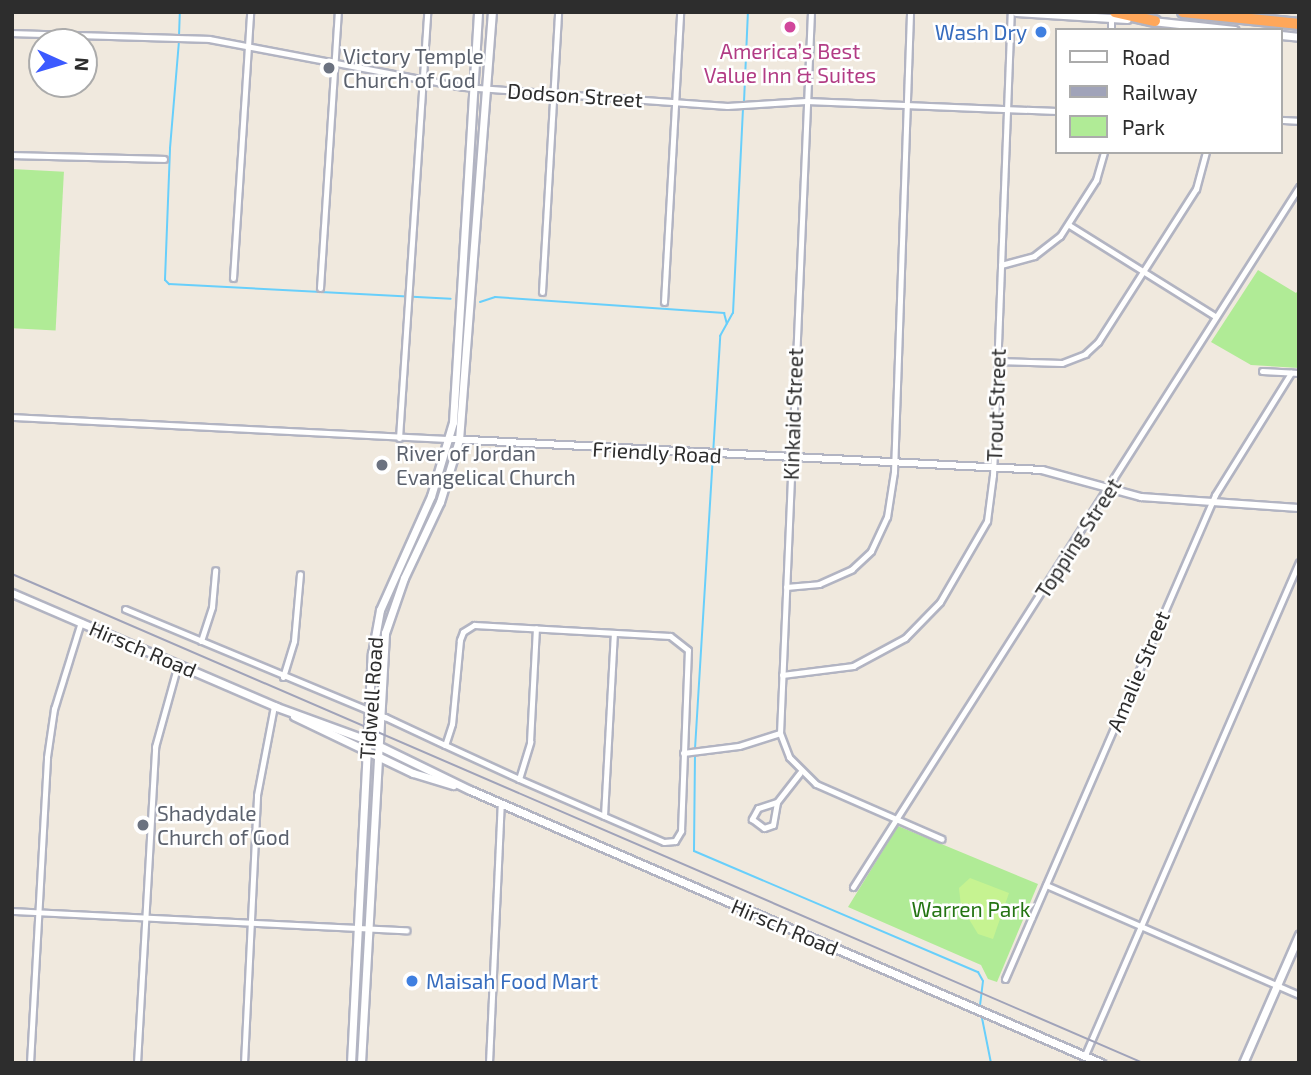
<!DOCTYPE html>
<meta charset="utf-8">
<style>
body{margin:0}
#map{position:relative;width:1311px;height:1075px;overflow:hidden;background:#f0e9de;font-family:"Exo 2",sans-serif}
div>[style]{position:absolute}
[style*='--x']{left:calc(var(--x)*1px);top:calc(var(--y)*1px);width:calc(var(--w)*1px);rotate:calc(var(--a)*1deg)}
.green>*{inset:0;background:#b0eb96;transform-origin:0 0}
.pitch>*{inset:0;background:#c6f391}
.stream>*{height:2px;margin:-1px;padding:0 1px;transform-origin:1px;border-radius:1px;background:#68cffb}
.roads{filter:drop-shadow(2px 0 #b2b4c2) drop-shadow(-2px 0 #b2b4c2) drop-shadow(0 2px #b2b4c2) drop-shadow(0 -2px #b2b4c2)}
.minor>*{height:5px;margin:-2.5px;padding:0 2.5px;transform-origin:2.5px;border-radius:2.5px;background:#fff}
.tertiary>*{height:6px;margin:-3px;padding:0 3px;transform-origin:3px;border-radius:3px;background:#fff}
.secondary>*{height:7px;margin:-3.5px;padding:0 3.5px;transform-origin:3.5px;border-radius:3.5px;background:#fff}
.motorway>*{height:10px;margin:-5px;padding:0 5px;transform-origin:5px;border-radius:5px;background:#ffa75a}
.rail>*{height:2px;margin:-1px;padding:0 1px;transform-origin:1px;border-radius:1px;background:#a0a3b9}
.dots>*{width:19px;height:19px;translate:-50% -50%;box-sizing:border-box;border:4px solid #fff;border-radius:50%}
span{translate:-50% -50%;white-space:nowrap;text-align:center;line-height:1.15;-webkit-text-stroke:5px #fff;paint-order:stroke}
.shop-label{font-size:21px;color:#366cbe}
.right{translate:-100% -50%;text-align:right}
.left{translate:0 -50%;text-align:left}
.hotel-label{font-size:21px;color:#b23c85}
.worship-label{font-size:21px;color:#5b616d}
.street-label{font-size:21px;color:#2d2d2d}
.park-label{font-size:21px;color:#247413}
.frame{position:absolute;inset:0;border:14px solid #2d2d2d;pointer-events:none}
.legend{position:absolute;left:1055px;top:28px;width:228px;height:126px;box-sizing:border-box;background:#fff;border:2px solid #ababab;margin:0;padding:9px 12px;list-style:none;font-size:21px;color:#2d2d2d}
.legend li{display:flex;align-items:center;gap:14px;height:35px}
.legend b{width:35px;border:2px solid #ababab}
.north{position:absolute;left:28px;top:28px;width:70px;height:70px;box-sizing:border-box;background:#fff;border:2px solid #ababab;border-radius:50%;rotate:94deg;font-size:19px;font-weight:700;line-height:28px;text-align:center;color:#2d2d2d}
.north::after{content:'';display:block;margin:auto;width:24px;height:32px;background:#3c5aff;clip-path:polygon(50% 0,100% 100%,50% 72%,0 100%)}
</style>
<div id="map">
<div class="green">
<div style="left:12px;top:169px;width:52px;height:159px;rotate:3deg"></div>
<div style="clip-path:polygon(1258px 270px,1296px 293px,1299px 289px,1299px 368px,1251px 365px,1211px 342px)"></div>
<div style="clip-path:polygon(898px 826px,1038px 884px,997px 982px,988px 979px,981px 965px,848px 907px)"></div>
</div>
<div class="pitch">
<div style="clip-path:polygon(970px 878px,1009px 893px,993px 939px,978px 934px,961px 906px,959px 888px)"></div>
</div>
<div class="stream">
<div style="--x:179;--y:36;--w:24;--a:-88"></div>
<div style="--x:179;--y:41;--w:108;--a:94.8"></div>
<div style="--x:170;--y:149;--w:131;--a:92.2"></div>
<div style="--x:165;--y:280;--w:6;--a:45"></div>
<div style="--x:169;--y:284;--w:282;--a:3"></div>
<div style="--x:744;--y:102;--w:90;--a:-87.5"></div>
<div style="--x:480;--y:302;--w:16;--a:-18"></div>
<div style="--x:495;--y:297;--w:230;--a:4"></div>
<div style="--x:724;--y:313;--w:11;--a:75"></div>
<div style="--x:695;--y:749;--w:414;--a:-86.5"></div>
<div style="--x:720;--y:336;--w:26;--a:-61"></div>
<div style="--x:733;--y:313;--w:205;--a:-87.2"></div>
<div style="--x:695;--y:754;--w:97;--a:90.6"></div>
<div style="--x:694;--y:851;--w:309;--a:23.1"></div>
<div style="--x:978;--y:972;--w:10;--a:61"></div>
<div style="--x:983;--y:981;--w:26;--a:97"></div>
<div style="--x:981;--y:1013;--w:51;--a:78.7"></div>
</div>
<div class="roads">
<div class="minor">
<div style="--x:811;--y:12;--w:722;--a:92.46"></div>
<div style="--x:780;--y:733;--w:26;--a:69"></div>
<div style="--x:789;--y:757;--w:38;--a:45"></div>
<div style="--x:816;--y:784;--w:137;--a:23.6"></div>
<div style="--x:1111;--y:30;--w:13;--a:-90"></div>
<div style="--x:12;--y:33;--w:197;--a:1.7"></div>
<div style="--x:209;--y:39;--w:259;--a:10.7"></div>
<div style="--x:464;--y:87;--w:55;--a:4.2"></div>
<div style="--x:519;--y:91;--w:209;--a:4.1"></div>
<div style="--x:727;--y:106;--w:79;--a:-3.6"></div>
<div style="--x:806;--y:101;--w:251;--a:2.3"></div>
<div style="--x:1281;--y:120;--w:18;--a:3"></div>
<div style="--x:12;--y:155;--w:152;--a:1.5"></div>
<div style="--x:1069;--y:225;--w:173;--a:32"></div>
<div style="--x:1001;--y:265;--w:34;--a:-15"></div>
<div style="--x:1034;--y:256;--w:33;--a:-38"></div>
<div style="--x:1060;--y:236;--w:67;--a:-57.3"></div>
<div style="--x:1096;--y:180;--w:29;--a:-74"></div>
<div style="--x:233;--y:278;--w:267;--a:-86.3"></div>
<div style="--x:320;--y:288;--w:277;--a:-86.3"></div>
<div style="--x:542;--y:292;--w:280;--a:-86.7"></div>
<div style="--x:664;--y:302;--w:290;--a:-86.8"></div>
<div style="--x:997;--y:361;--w:65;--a:1.8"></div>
<div style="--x:1062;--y:363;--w:25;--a:-21"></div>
<div style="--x:1085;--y:354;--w:18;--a:-43"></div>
<div style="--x:1098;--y:342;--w:182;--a:-57.4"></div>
<div style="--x:1196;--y:189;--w:38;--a:-75"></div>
<div style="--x:1262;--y:371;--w:37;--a:3"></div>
<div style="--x:12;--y:417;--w:438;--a:2.9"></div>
<div style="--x:399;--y:438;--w:427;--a:-86.2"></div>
<div style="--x:786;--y:587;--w:33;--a:-5"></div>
<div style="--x:819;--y:584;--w:36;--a:-24"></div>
<div style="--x:852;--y:569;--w:26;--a:-43"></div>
<div style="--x:871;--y:551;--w:38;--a:-65"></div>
<div style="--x:887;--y:517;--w:46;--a:-81.2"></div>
<div style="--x:894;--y:472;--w:460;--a:-88"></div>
<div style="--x:125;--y:609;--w:282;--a:22.6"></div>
<div style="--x:385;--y:717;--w:66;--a:25"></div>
<div style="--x:445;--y:745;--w:81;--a:24.7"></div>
<div style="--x:519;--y:779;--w:158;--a:23.5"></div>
<div style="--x:664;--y:842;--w:11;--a:-5"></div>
<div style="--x:675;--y:841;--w:12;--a:-59"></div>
<div style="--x:681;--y:831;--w:181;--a:-87.8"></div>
<div style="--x:688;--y:650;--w:23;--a:-142"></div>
<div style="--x:670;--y:636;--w:196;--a:-176.8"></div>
<div style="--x:474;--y:625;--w:13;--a:148"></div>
<div style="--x:463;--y:632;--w:9;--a:111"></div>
<div style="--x:460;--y:640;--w:84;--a:95.4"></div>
<div style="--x:452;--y:724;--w:22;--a:108"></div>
<div style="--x:201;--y:641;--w:36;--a:-72"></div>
<div style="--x:212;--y:607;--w:37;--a:-85"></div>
<div style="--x:782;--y:675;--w:72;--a:-7.2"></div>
<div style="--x:853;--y:666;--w:59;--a:-28.3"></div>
<div style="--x:905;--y:638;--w:50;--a:-45.8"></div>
<div style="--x:940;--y:602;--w:94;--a:-59.9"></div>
<div style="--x:987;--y:521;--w:46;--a:-82.6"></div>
<div style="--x:993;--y:475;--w:463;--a:-87.8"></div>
<div style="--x:283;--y:677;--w:38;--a:-73"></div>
<div style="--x:294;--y:641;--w:67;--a:-84.9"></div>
<div style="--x:683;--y:753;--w:56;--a:-7.1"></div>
<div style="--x:739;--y:746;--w:43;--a:-17.6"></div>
<div style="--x:519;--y:779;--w:39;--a:-73"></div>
<div style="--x:530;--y:742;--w:114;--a:-87"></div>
<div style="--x:777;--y:802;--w:20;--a:162"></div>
<div style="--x:758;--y:808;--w:13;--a:119"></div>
<div style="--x:752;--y:819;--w:15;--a:37"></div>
<div style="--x:764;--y:828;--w:9;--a:-18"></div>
<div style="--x:773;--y:825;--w:23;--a:-80"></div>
<div style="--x:777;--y:802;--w:37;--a:-52"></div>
<div style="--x:604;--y:816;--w:183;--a:-86.9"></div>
<div style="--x:1046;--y:885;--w:276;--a:23.5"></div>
<div style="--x:853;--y:887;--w:830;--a:-57.5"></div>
<div style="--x:12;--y:911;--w:395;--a:2.8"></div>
<div style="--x:1005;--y:979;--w:528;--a:-66.54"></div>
<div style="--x:1215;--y:495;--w:144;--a:-58.1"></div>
<div style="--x:1085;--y:1055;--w:537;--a:-66.54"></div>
<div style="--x:30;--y:1063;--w:306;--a:-86.8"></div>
<div style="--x:47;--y:757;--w:49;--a:-81.7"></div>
<div style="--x:54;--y:709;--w:91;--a:-72.8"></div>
<div style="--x:137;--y:1063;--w:317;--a:-86.7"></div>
<div style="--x:155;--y:747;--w:86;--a:-74.5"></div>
<div style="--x:244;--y:1063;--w:268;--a:-87.2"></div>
<div style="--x:257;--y:795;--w:91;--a:-79.2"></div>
<div style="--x:489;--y:1063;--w:260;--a:-87.4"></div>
</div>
<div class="tertiary">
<div style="--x:449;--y:439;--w:594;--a:2.99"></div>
<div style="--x:1042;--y:470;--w:103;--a:15.3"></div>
<div style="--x:1141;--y:497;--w:158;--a:4"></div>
</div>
<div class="secondary">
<div style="--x:1016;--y:12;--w:111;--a:3.6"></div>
<div style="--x:1152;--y:21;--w:83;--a:6.2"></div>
<div style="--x:1281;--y:35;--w:18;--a:6"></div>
<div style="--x:12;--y:593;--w:288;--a:23.3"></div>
<div style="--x:274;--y:706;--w:99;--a:20.1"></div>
<div style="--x:367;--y:740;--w:114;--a:25.9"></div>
<div style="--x:470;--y:790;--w:688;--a:23.4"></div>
<div style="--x:294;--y:716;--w:132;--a:25.6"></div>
<div style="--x:413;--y:773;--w:42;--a:16.7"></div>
<div style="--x:351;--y:1063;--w:410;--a:-87.1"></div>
<div style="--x:372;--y:654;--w:45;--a:-79.7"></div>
<div style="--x:380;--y:610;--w:125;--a:-65.9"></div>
<div style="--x:431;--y:496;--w:77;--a:-73.4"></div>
<div style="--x:453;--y:422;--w:411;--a:-86.5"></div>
<div style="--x:361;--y:1063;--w:431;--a:-86.8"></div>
<div style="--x:385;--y:633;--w:58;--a:-70.9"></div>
<div style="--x:404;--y:578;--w:84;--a:-64.7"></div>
<div style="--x:440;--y:502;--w:65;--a:-73"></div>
<div style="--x:459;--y:440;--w:429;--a:-85.6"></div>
<div style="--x:1243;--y:1063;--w:140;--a:-66.4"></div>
</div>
<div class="motorway">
<div style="--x:1115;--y:12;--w:41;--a:12.7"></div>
<div style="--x:1183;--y:12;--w:117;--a:5.9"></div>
</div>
</div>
<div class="rail">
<div style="--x:12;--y:574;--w:1232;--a:23.38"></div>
</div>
<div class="dots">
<div style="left:790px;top:27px;background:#d1479c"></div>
<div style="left:1041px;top:32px;background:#3f7fe0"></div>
<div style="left:329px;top:68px;background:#6b7280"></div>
<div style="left:382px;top:465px;background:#6b7280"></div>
<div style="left:143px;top:825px;background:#6b7280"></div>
<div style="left:412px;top:981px;background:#3f7fe0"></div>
</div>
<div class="shop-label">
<span class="right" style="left:1027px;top:32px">Wash Dry</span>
<span class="left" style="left:426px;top:981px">Maisah Food Mart</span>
</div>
<div class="hotel-label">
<span style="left:790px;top:63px">America’s Best<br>Value Inn &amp; Suites</span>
</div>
<div class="worship-label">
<span class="left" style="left:343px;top:68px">Victory Temple<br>Church of God</span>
<span class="left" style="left:396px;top:465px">River of Jordan<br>Evangelical Church</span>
<span class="left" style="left:157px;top:825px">Shadydale<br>Church of God</span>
</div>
<div class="street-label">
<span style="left:575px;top:95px;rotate:4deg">Dodson Street</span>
<span style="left:996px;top:405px;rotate:-88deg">Trout Street</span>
<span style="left:793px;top:414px;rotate:-88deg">Kinkaid Street</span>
<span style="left:657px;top:452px;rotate:3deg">Friendly Road</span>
<span style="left:1078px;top:538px;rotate:-57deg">Topping Street</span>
<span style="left:143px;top:649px;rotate:23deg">Hirsch Road</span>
<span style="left:1138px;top:671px;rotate:-67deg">Amalie Street</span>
<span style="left:371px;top:698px;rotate:-86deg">Tidwell Road</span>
<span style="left:785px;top:927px;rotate:23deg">Hirsch Road</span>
</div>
<div class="park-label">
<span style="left:971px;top:909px">Warren Park</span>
</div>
<div class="frame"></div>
<ul class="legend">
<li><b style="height:9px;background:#fff"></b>Road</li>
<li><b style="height:9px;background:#a0a3b9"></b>Railway</li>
<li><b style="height:19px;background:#b0eb96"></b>Park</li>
</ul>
<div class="north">N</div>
</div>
